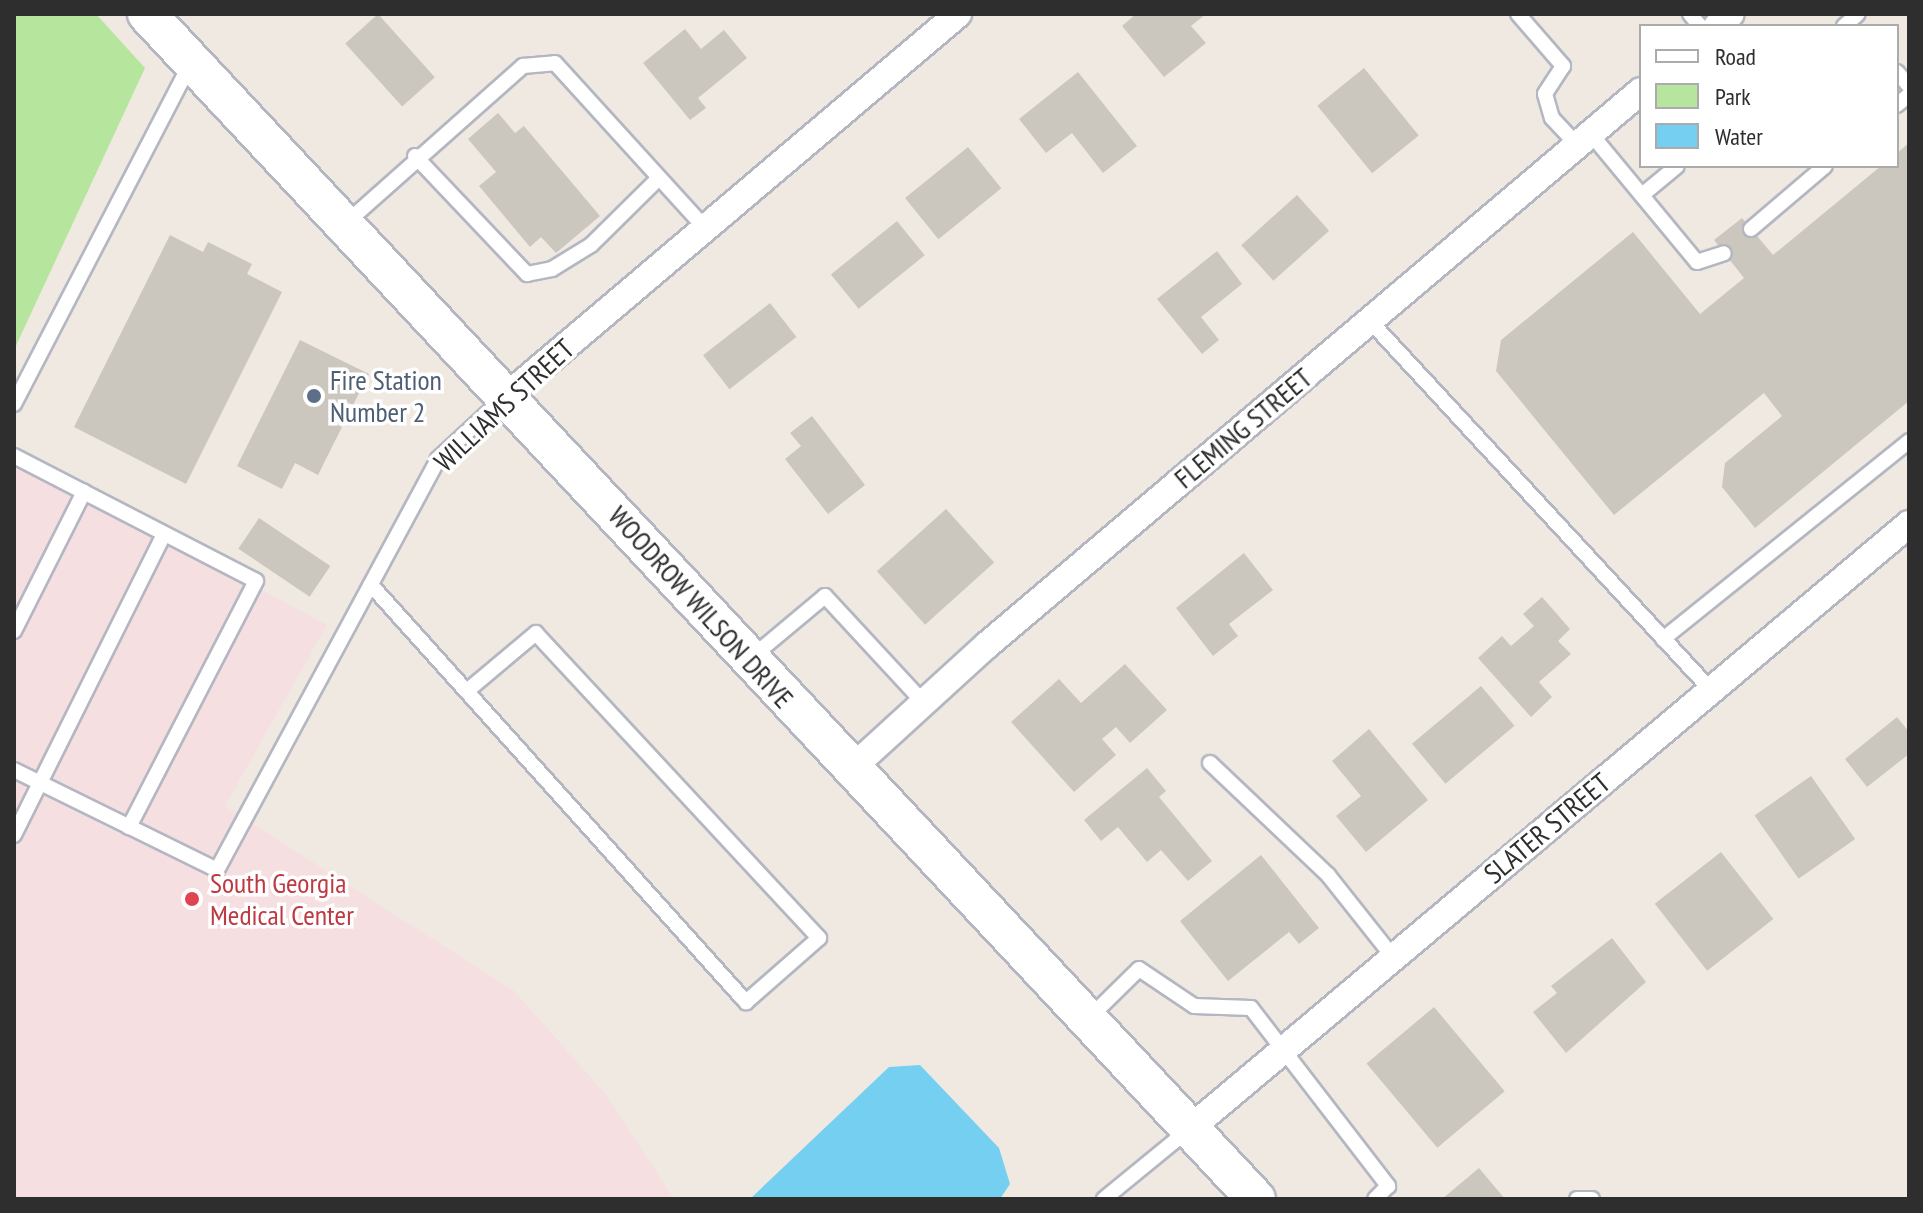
<!DOCTYPE html>
<style>
body{margin:0}
#map{position:relative;width:1923px;height:1213px;overflow:hidden;background:#efe9e1;font-family:"PT Sans Narrow",sans-serif}
div>[style]{position:absolute}
[style*='--x']{left:calc(var(--x)*1px);top:calc(var(--y)*1px);width:calc(var(--w)*1px);rotate:calc(var(--a)*1deg)}
.medical>*{inset:0;background:#f5dfe0}
.green>*{inset:0;background:#b6e59e}
.water>*{inset:0;background:#75cff0}
.building>*{inset:0;background:#cbc7bf;transform-origin:0 0}
.roads{filter:drop-shadow(2px 0 #b4b7c1) drop-shadow(-2px 0 #b4b7c1) drop-shadow(0 2px #b4b7c1) drop-shadow(0 -2px #b4b7c1)}
.lane>*{height:14px;margin:-7px;padding:0 7px;transform-origin:7px;border-radius:7px;background:#fff}
.street>*{height:26px;margin:-13px;padding:0 13px;transform-origin:13px;border-radius:13px;background:#fff}
.secondary>*{height:38px;margin:-19px;padding:0 19px;transform-origin:19px;border-radius:19px;background:#fff}
.dots>*{width:22px;height:22px;translate:-50% -50%;box-sizing:border-box;border:4px solid #fff;border-radius:50%}
span{translate:-50% -50%;white-space:nowrap;text-align:center;line-height:1.15;-webkit-text-stroke:7px #fff;paint-order:stroke}
.service-label{font-size:28px;color:#4e5e75}
.left{translate:0 -50%;text-align:left}
.street-label{font-size:28px;color:#2e2e2e}
.health-label{font-size:28px;color:#be3a42}
.frame{position:absolute;inset:0;border:16px solid #2e2e2e;pointer-events:none}
.legend{position:absolute;left:1639px;top:24px;width:260px;height:144px;box-sizing:border-box;background:#fff;border:2px solid #ababab;margin:0;padding:10px 14px;list-style:none;font-size:24px;color:#2e2e2e}
.legend li{display:flex;align-items:center;gap:16px;height:40px}
.legend b{width:40px;border:2px solid #ababab}
</style>
<div id="map">
<div class="medical">
<div style="clip-path:polygon(14px 457px,327px 625px,225px 806px,514px 991px,606px 1095px,674px 1199px,14px 1199px)"></div>
</div>
<div class="green">
<div style="clip-path:polygon(14px 14px,96px 14px,145px 68px,14px 350px)"></div>
</div>
<div class="water">
<div style="clip-path:polygon(920px 1065px,999px 1148px,1010px 1184px,1000px 1199px,750px 1199px,889px 1067px)"></div>
</div>
<div class="building">
<div style="left:378px;top:14px;width:85px;height:44px;rotate:48deg"></div>
<div style="clip-path:polygon(1136px 14px,1206px 14px,1191px 26px,1206px 43px,1164px 77px,1122px 26px)"></div>
<div style="clip-path:polygon(685px 29px,701px 49px,724px 30px,747px 58px,698px 98px,706px 108px,690px 120px,643px 63px)"></div>
<div style="left:1364px;top:68px;width:87px;height:60px;rotate:51deg"></div>
<div style="clip-path:polygon(1078px 72px,1137px 146px,1103px 173px,1072px 133px,1046px 153px,1019px 119px)"></div>
<div style="clip-path:polygon(498px 113px,515px 133px,524px 126px,600px 216px,556px 253px,541px 237px,530px 247px,479px 186px,496px 172px,468px 139px)"></div>
<div style="clip-path:polygon(1909px 143px,1909px 401px,1755px 528px,1722px 487px,1725px 463px,1782px 416px,1764px 393px,1614px 515px,1496px 371px,1501px 340px,1633px 232px,1700px 314px,1744px 278px,1714px 240px,1742px 218px,1773px 255px,1881px 166px,1897px 166px,1897px 153px)"></div>
<div style="left:968px;top:147px;width:53px;height:81px;rotate:51deg"></div>
<div style="left:1297px;top:195px;width:48px;height:75px;rotate:48deg"></div>
<div style="left:897px;top:221px;width:44px;height:85px;rotate:51deg"></div>
<div style="clip-path:polygon(170px 235px,203px 252px,208px 242px,252px 264px,247px 274px,282px 292px,186px 484px,74px 427px)"></div>
<div style="clip-path:polygon(1217px 251px,1242px 284px,1201px 317px,1219px 340px,1202px 354px,1157px 299px)"></div>
<div style="left:770px;top:303px;width:43px;height:85px;rotate:52deg"></div>
<div style="clip-path:polygon(300px 340px,369px 374px,353px 405px,341px 399px,330px 421px,342px 427px,318px 475px,295px 463px,282px 489px,237px 466px)"></div>
<div style="clip-path:polygon(812px 416px,865px 485px,828px 514px,785px 459px,801px 446px,790px 433px)"></div>
<div style="left:946px;top:509px;width:72px;height:93px;rotate:48deg"></div>
<div style="left:259px;top:518px;width:86px;height:37px;rotate:34deg"></div>
<div style="clip-path:polygon(1244px 553px,1273px 590px,1229px 624px,1238px 636px,1213px 656px,1176px 608px)"></div>
<div style="clip-path:polygon(1542px 597px,1570px 629px,1558px 641px,1571px 654px,1539px 682px,1552px 697px,1531px 717px,1478px 658px,1502px 636px,1511px 646px,1534px 626px,1523px 614px)"></div>
<div style="clip-path:polygon(1125px 664px,1167px 710px,1130px 743px,1116px 727px,1102px 739px,1116px 755px,1074px 792px,1011px 722px,1059px 679px,1081px 703px)"></div>
<div style="left:1481px;top:686px;width:52px;height:90px;rotate:50deg"></div>
<div style="clip-path:polygon(1897px 717px,1909px 732px,1909px 754px,1867px 787px,1845px 759px)"></div>
<div style="clip-path:polygon(1369px 729px,1428px 800px,1366px 852px,1336px 816px,1361px 796px,1332px 761px)"></div>
<div style="clip-path:polygon(1147px 768px,1166px 791px,1159px 797px,1212px 861px,1188px 881px,1161px 850px,1147px 862px,1118px 827px,1101px 841px,1084px 820px)"></div>
<div style="left:1811px;top:776px;width:77px;height:69px;rotate:55deg"></div>
<div style="left:1721px;top:852px;width:85px;height:84px;rotate:52deg"></div>
<div style="clip-path:polygon(1261px 855px,1319px 928px,1299px 944px,1289px 932px,1228px 981px,1180px 921px)"></div>
<div style="clip-path:polygon(1612px 938px,1646px 982px,1566px 1053px,1533px 1012px,1557px 993px,1551px 986px)"></div>
<div style="left:1434px;top:1007px;width:110px;height:88px;rotate:50deg"></div>
<div style="clip-path:polygon(1479px 1168px,1505px 1199px,1442px 1199px)"></div>
</div>
<div class="roads">
<div class="lane">
<div style="--x:1518;--y:14;--w:69;--a:49.1"></div>
<div style="--x:1563;--y:66;--w:33;--a:123"></div>
<div style="--x:1545;--y:94;--w:25;--a:74"></div>
<div style="--x:1552;--y:118;--w:37;--a:47"></div>
<div style="--x:1690;--y:14;--w:16;--a:50"></div>
<div style="--x:1844;--y:26;--w:18;--a:-41"></div>
<div style="--x:1897;--y:72;--w:18;--a:49"></div>
<div style="--x:1897;--y:105;--w:16;--a:-40"></div>
<div style="--x:1591;--y:134;--w:166;--a:50.4"></div>
<div style="--x:1697;--y:262;--w:28;--a:-18"></div>
<div style="--x:415;--y:156;--w:163;--a:46.5"></div>
<div style="--x:527;--y:274;--w:25;--a:-11"></div>
<div style="--x:552;--y:269;--w:46;--a:-31.6"></div>
<div style="--x:591;--y:245;--w:95;--a:-44.6"></div>
<div style="--x:1642;--y:195;--w:45;--a:-39.6"></div>
<div style="--x:346;--y:223;--w:237;--a:-41.6"></div>
<div style="--x:523;--y:66;--w:32;--a:-5"></div>
<div style="--x:555;--y:63;--w:223;--a:47.7"></div>
<div style="--x:1751;--y:229;--w:97;--a:-40.4"></div>
<div style="--x:1370;--y:321;--w:502;--a:47.26"></div>
<div style="--x:14;--y:404;--w:385;--a:-62.6"></div>
<div style="--x:14;--y:456;--w:272;--a:27.3"></div>
<div style="--x:256;--y:581;--w:277;--a:117.3"></div>
<div style="--x:371;--y:585;--w:561;--a:48.04"></div>
<div style="--x:746;--y:1002;--w:97;--a:-41.2"></div>
<div style="--x:819;--y:938;--w:416;--a:-132.9"></div>
<div style="--x:536;--y:633;--w:90;--a:140"></div>
<div style="--x:14;--y:631;--w:156;--a:-63.3"></div>
<div style="--x:1663;--y:639;--w:316;--a:-38.8"></div>
<div style="--x:752;--y:657;--w:95;--a:-39.9"></div>
<div style="--x:825;--y:596;--w:144;--a:47.2"></div>
<div style="--x:1210;--y:763;--w:163;--a:43.5"></div>
<div style="--x:1328;--y:875;--w:105;--a:51.6"></div>
<div style="--x:14;--y:770;--w:226;--a:26.2"></div>
<div style="--x:217;--y:870;--w:467;--a:-61.7"></div>
<div style="--x:438;--y:459;--w:91;--a:-42.8"></div>
<div style="--x:14;--y:835;--w:336;--a:-63.5"></div>
<div style="--x:1088;--y:1019;--w:71;--a:-44.4"></div>
<div style="--x:1139;--y:969;--w:66;--a:33.9"></div>
<div style="--x:1194;--y:1006;--w:57;--a:2"></div>
<div style="--x:1251;--y:1008;--w:225;--a:52.4"></div>
<div style="--x:1388;--y:1186;--w:18;--a:135"></div>
<div style="--x:1104;--y:1199;--w:106;--a:-39.3"></div>
<div style="--x:1577;--y:1199;--w:15;--a:0"></div>
</div>
<div class="street">
<div style="--x:1717;--y:26;--w:18;--a:-41"></div>
<div style="--x:507;--y:396;--w:591;--a:-40.26"></div>
<div style="--x:850;--y:770;--w:185;--a:-42.4"></div>
<div style="--x:987;--y:645;--w:857;--a:-40.27"></div>
<div style="--x:1186;--y:1132;--w:945;--a:-40.06"></div>
</div>
<div class="secondary">
<div style="--x:147;--y:14;--w:1623;--a:46.9"></div>
</div>
</div>
<div class="dots">
<div style="left:314px;top:396px;background:#5c6f8a"></div>
<div style="left:192px;top:899px;background:#e0444e"></div>
</div>
<div class="service-label">
<span class="left" style="left:330px;top:396px">Fire Station<br>Number 2</span>
</div>
<div class="street-label">
<span style="left:504px;top:405px;rotate:-43deg">WILLIAMS STREET</span>
<span style="left:1243px;top:428px;rotate:-40deg">FLEMING STREET</span>
<span style="left:701px;top:607px;rotate:48deg">WOODROW WILSON DRIVE</span>
<span style="left:1547px;top:828px;rotate:-40deg">SLATER STREET</span>
</div>
<div class="health-label">
<span class="left" style="left:210px;top:899px">South Georgia<br>Medical Center</span>
</div>
<div class="frame"></div>
<ul class="legend">
<li><b style="height:10px;background:#fff"></b>Road</li>
<li><b style="height:22px;background:#b6e59e"></b>Park</li>
<li><b style="height:22px;background:#75cff0"></b>Water</li>
</ul>
</div>
